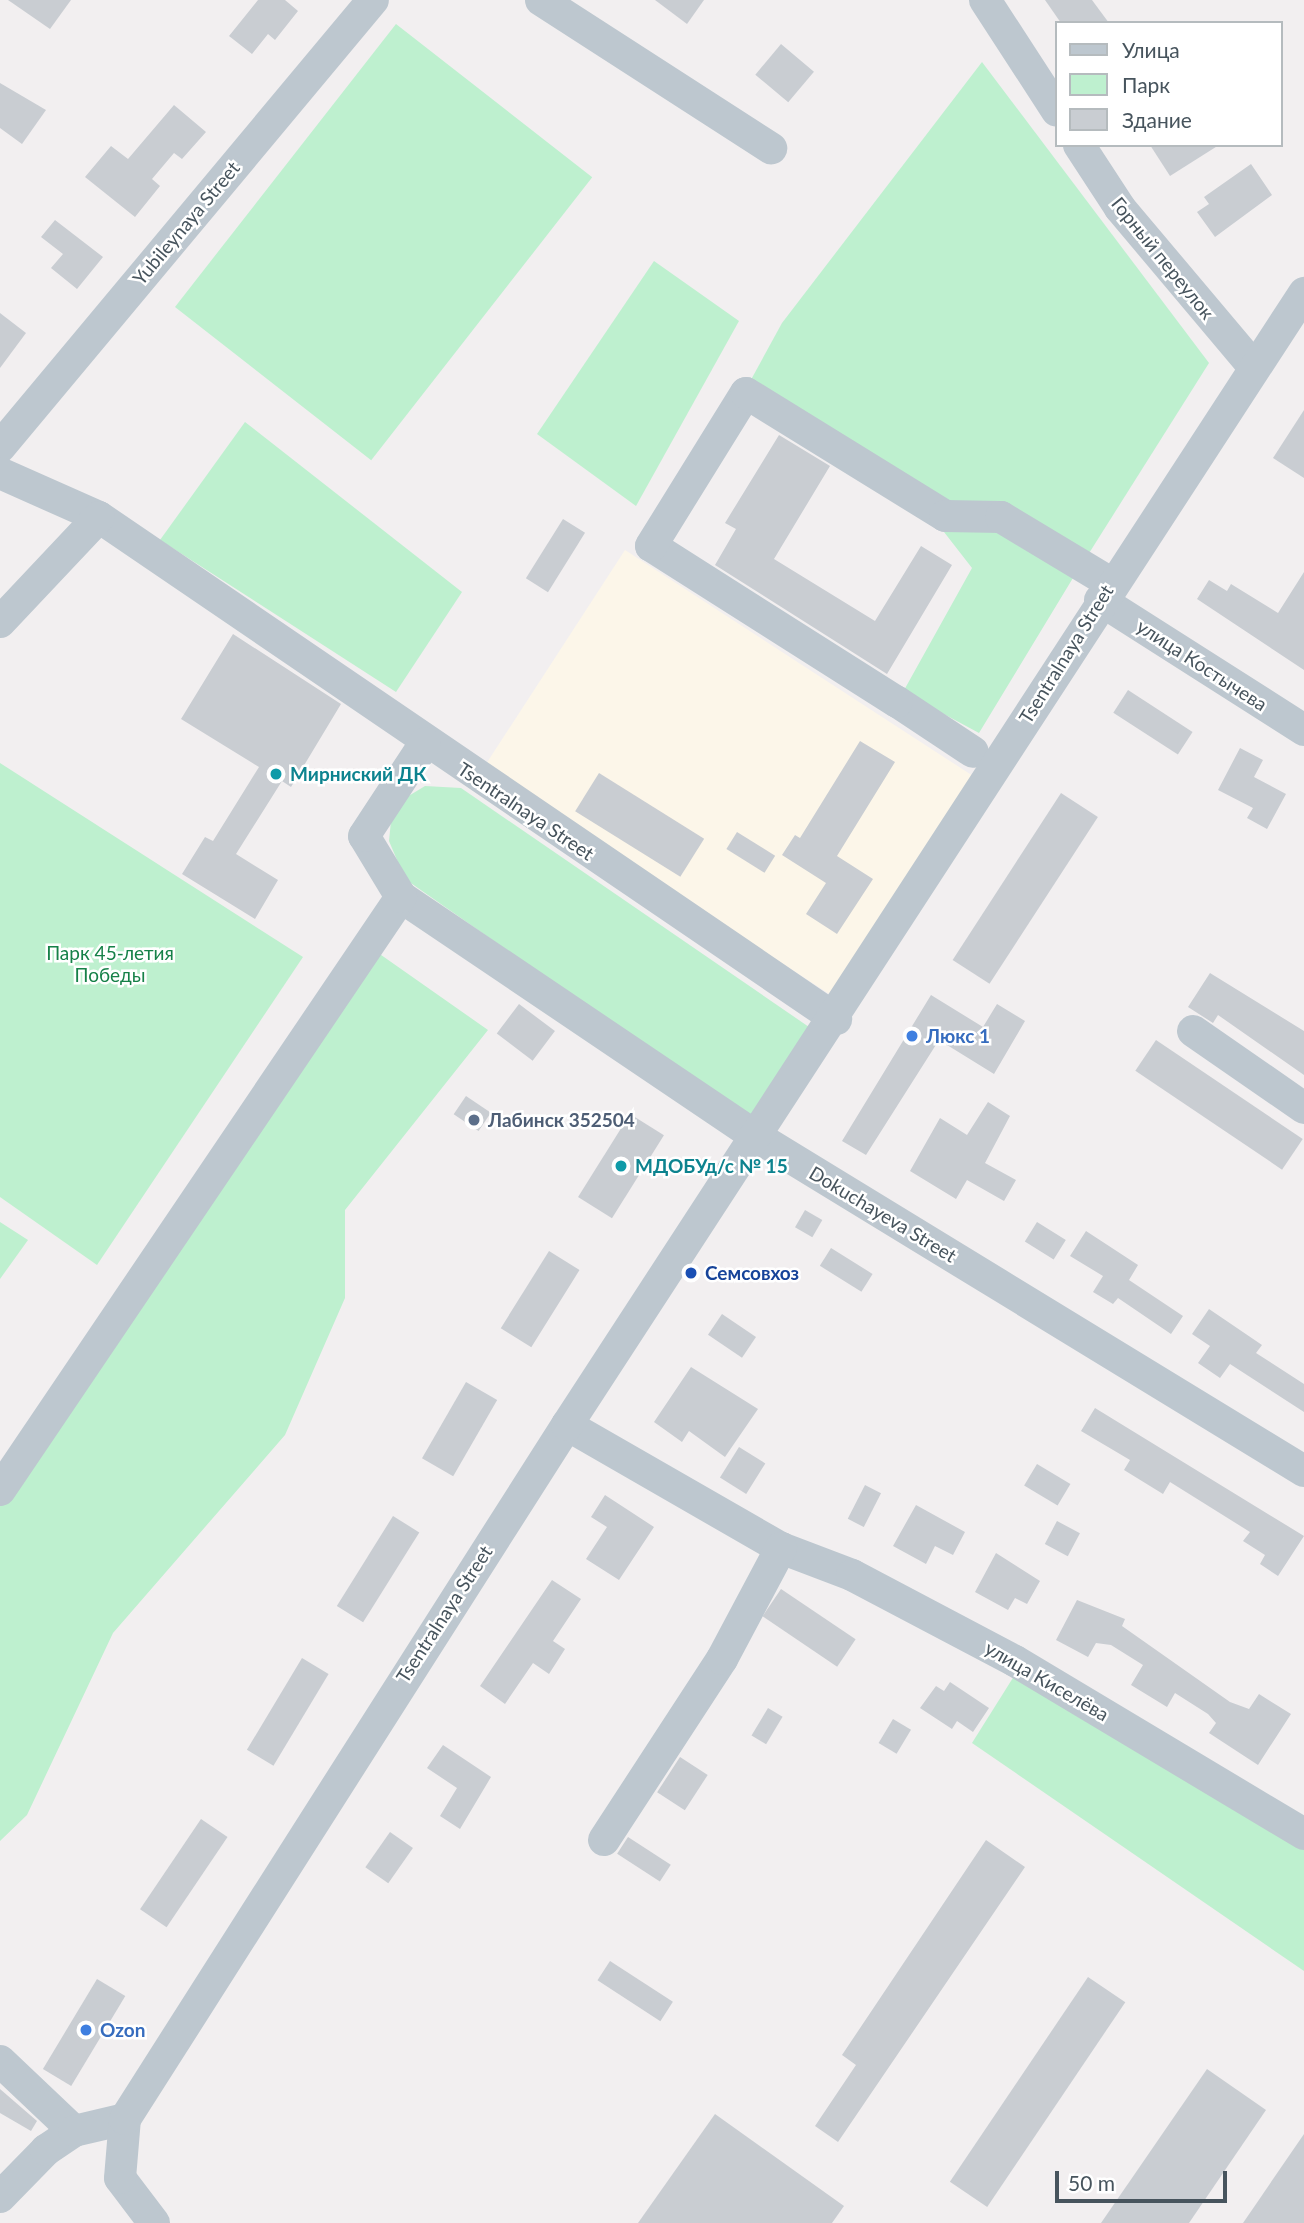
<!DOCTYPE html>
<meta charset="utf-8">
<style>
body{margin:0}
#map{position:relative;width:1304px;height:2223px;overflow:hidden;background:#f2eff0;font-family:Lato,sans-serif}
div>[style]{position:absolute}
[style*='--x']{left:calc(var(--x)*1px);top:calc(var(--y)*1px);width:calc(var(--w)*1px);rotate:calc(var(--a)*1deg)}
.commercial>*{inset:0;background:#fcf6e9;transform-origin:0 0}
.green>*{inset:0;background:#bef0cf;transform-origin:0 0}
.building>*{inset:0;background:#c9cdd2;transform-origin:0 0}
.minor>*{height:32px;margin:-16px;padding:0 16px;transform-origin:16px;border-radius:16px;background:#bdc7cf}
.dots>*{width:19px;height:19px;translate:-50% -50%;box-sizing:border-box;border:4px solid #fff;border-radius:50%}
span{translate:-50% -50%;white-space:nowrap;text-align:center;line-height:1.15;-webkit-text-stroke:5px #fff;paint-order:stroke}
.street-label{font-size:19px;color:#47545d}
.culture-label{font-size:19px;color:#0d838f;font-weight:700}
.left{translate:0 -50%;text-align:left}
.park-label{font-size:19px;color:#168148}
.shop-label{font-size:19px;color:#366cbe;font-weight:700}
.service-label{font-size:19px;color:#4e5e75;font-weight:700}
.transit-label{font-size:19px;color:#164399;font-weight:700}
.legend{position:absolute;left:1055px;top:21px;width:228px;height:126px;box-sizing:border-box;background:#fff;border:2px solid #b5bbbe;margin:0;padding:9px 12px;list-style:none;font-size:21px;color:#47545d}
.legend li{display:flex;align-items:center;gap:14px;height:35px}
.legend b{width:35px;border:2px solid #b5bbbe}
.scale{position:absolute;left:1055px;top:2171px;width:172px;height:32px;box-sizing:border-box;border:4px solid #47545d;border-top:0;padding-left:9px;font-size:21px;line-height:24px;white-space:nowrap;color:#47545d;-webkit-text-stroke:5px #fff;paint-order:stroke}
</style>
<div id="map">
<div class="commercial">
<div style="left:625px;top:550px;width:416px;height:261px;rotate:33deg"></div>
</div>
<div class="green">
<div style="left:396px;top:24px;width:249px;height:359px;rotate:38deg"></div>
<div style="clip-path:polygon(982px 62px,1209px 363px,1086px 558px,947px 508px,747px 387px,782px 323px)"></div>
<div style="clip-path:polygon(654px 261px,739px 321px,636px 506px,537px 434px)"></div>
<div style="clip-path:polygon(245px 422px,462px 592px,396px 692px,160px 540px)"></div>
<div style="clip-path:polygon(1000px 530px,1076px 573px,979px 733px,903px 692px,972px 568px,944px 532px)"></div>
<div style="clip-path:polygon(0 763px,303px 957px,97px 1265px,0 1197px)"></div>
<div style="clip-path:polygon(425px 786px,461px 788px,809px 1027px,753px 1122px,405px 879px,389px 841px,391px 821px,402px 800px)"></div>
<div style="clip-path:polygon(374px 950px,488px 1030px,345px 1210px,345px 1298px,285px 1435px,113px 1633px,27px 1815px,0 1841px,0 1504px)"></div>
<div style="clip-path:polygon(0 1222px,28px 1240px,0 1279px)"></div>
<div style="clip-path:polygon(1016px 1673px,1304px 1845px,1304px 1971px,972px 1743px)"></div>
</div>
<div class="building">
<div style="clip-path:polygon(8px 0,71px 0,50px 29px)"></div>
<div style="clip-path:polygon(258px 0,285px 0,298px 11px,275px 40px,268px 34px,252px 54px,229px 36px)"></div>
<div style="clip-path:polygon(655px 0,704px 0,687px 24px)"></div>
<div style="clip-path:polygon(1045px 0,1092px 0,1109px 23px,1061px 23px)"></div>
<div style="left:781px;top:44px;width:43px;height:40px;rotate:40deg"></div>
<div style="clip-path:polygon(0 83px,46px 110px,22px 144px,0 128px)"></div>
<div style="clip-path:polygon(174px 105px,206px 132px,182px 159px,174px 153px,152px 179px,160px 186px,135px 217px,85px 177px,111px 146px,128px 159px)"></div>
<div style="clip-path:polygon(1150px 145px,1219px 145px,1170px 176px)"></div>
<div style="clip-path:polygon(1251px 164px,1272px 195px,1215px 237px,1197px 212px,1209px 204px,1204px 197px)"></div>
<div style="clip-path:polygon(55px 220px,103px 257px,77px 289px,51px 268px,63px 254px,41px 237px)"></div>
<div style="clip-path:polygon(0 313px,26px 333px,0 368px)"></div>
<div style="clip-path:polygon(1304px 410px,1304px 478px,1273px 458px)"></div>
<div style="clip-path:polygon(779px 435px,830px 466px,774px 559px,875px 621px,921px 546px,952px 565px,887px 674px,715px 565px,736px 529px,725px 523px)"></div>
<div style="left:563px;top:519px;width:26px;height:70px;rotate:32deg"></div>
<div style="clip-path:polygon(1304px 572px,1304px 670px,1197px 599px,1209px 580px,1227px 591px,1231px 584px,1278px 613px)"></div>
<div style="clip-path:polygon(233px 634px,341px 704px,291px 787px,282px 781px,236px 854px,278px 880px,255px 919px,182px 874px,205px 837px,213px 841px,259px 767px,181px 719px)"></div>
<div style="left:1128px;top:690px;width:77px;height:27px;rotate:33deg"></div>
<div style="clip-path:polygon(860px 741px,895px 762px,837px 856px,873px 879px,837px 934px,806px 914px,826px 883px,782px 855px,795px 835px,800px 838px)"></div>
<div style="clip-path:polygon(1240px 748px,1263px 760px,1254px 777px,1286px 794px,1267px 829px,1247px 818px,1253px 808px,1218px 790px)"></div>
<div style="left:599px;top:773px;width:124px;height:45px;rotate:32deg"></div>
<div style="left:1061px;top:793px;width:44px;height:199px;rotate:33deg"></div>
<div style="left:737px;top:832px;width:45px;height:20px;rotate:32deg"></div>
<div style="clip-path:polygon(1210px 973px,1304px 1031px,1304px 1075px,1218px 1015px,1213px 1023px,1188px 1007px)"></div>
<div style="clip-path:polygon(931px 995px,983px 1027px,997px 1004px,1025px 1021px,994px 1074px,939px 1040px,866px 1155px,842px 1141px)"></div>
<div style="left:519px;top:1004px;width:45px;height:37px;rotate:37deg"></div>
<div style="left:1156px;top:1040px;width:177px;height:37px;rotate:34deg"></div>
<div style="left:466px;top:1096px;width:30px;height:22px;rotate:34deg"></div>
<div style="clip-path:polygon(988px 1102px,1010px 1116px,985px 1163px,1016px 1180px,1004px 1201px,967px 1180px,956px 1199px,910px 1171px,940px 1118px,967px 1135px)"></div>
<div style="left:630px;top:1114px;width:40px;height:98px;rotate:32deg"></div>
<div style="left:805px;top:1210px;width:20px;height:20px;rotate:30deg"></div>
<div style="left:1037px;top:1222px;width:34px;height:23px;rotate:32deg"></div>
<div style="clip-path:polygon(1086px 1231px,1138px 1265px,1129px 1280px,1183px 1316px,1171px 1334px,1118px 1298px,1113px 1304px,1093px 1292px,1103px 1276px,1070px 1256px)"></div>
<div style="left:831px;top:1248px;width:49px;height:21px;rotate:32deg"></div>
<div style="left:549px;top:1251px;width:36px;height:91px;rotate:32deg"></div>
<div style="clip-path:polygon(1209px 1309px,1262px 1345px,1256px 1353px,1304px 1384px,1304px 1412px,1230px 1364px,1220px 1378px,1198px 1363px,1210px 1346px,1192px 1334px)"></div>
<div style="left:722px;top:1314px;width:41px;height:25px;rotate:34deg"></div>
<div style="clip-path:polygon(691px 1367px,758px 1409px,725px 1457px,689px 1431px,682px 1442px,654px 1422px)"></div>
<div style="left:466px;top:1382px;width:36px;height:88px;rotate:30deg"></div>
<div style="clip-path:polygon(1095px 1408px,1304px 1536px,1278px 1576px,1260px 1564px,1265px 1555px,1243px 1541px,1250px 1532px,1170px 1482px,1163px 1494px,1124px 1470px,1130px 1460px,1081px 1431px)"></div>
<div style="left:739px;top:1447px;width:31px;height:36px;rotate:32deg"></div>
<div style="left:1037px;top:1464px;width:39px;height:25px;rotate:31deg"></div>
<div style="left:865px;top:1485px;width:18px;height:38px;rotate:27deg"></div>
<div style="clip-path:polygon(605px 1495px,654px 1527px,619px 1580px,586px 1559px,607px 1527px,591px 1517px)"></div>
<div style="clip-path:polygon(916px 1505px,965px 1532px,953px 1555px,935px 1546px,926px 1564px,893px 1546px)"></div>
<div style="left:393px;top:1516px;width:31px;height:106px;rotate:32deg"></div>
<div style="left:1057px;top:1521px;width:26px;height:26px;rotate:28deg"></div>
<div style="clip-path:polygon(996px 1553px,1040px 1581px,1027px 1604px,1015px 1598px,1008px 1610px,975px 1592px)"></div>
<div style="clip-path:polygon(552px 1580px,581px 1599px,553px 1641px,565px 1649px,549px 1674px,533px 1663px,505px 1704px,480px 1686px)"></div>
<div style="left:781px;top:1589px;width:90px;height:33px;rotate:34deg"></div>
<div style="clip-path:polygon(1077px 1600px,1125px 1619px,1122px 1626px,1230px 1702px,1249px 1709px,1259px 1694px,1291px 1714px,1258px 1765px,1209px 1733px,1216px 1723px,1208px 1714px,1175px 1693px,1167px 1707px,1131px 1685px,1143px 1665px,1111px 1645px,1096px 1643px,1088px 1657px,1056px 1640px)"></div>
<div style="left:302px;top:1658px;width:31px;height:107px;rotate:31deg"></div>
<div style="clip-path:polygon(950px 1682px,989px 1708px,973px 1732px,957px 1721px,952px 1729px,920px 1708px,936px 1686px,944px 1691px)"></div>
<div style="left:768px;top:1708px;width:17px;height:32px;rotate:31deg"></div>
<div style="left:893px;top:1719px;width:21px;height:28px;rotate:31deg"></div>
<div style="clip-path:polygon(443px 1745px,491px 1777px,460px 1829px,440px 1816px,457px 1788px,427px 1768px)"></div>
<div style="left:680px;top:1757px;width:33px;height:42px;rotate:33deg"></div>
<div style="left:201px;top:1819px;width:32px;height:109px;rotate:34deg"></div>
<div style="left:390px;top:1832px;width:28px;height:43px;rotate:35deg"></div>
<div style="left:628px;top:1837px;width:51px;height:20px;rotate:33deg"></div>
<div style="clip-path:polygon(986px 1840px,1025px 1867px,838px 2142px,815px 2126px,856px 2065px,842px 2055px)"></div>
<div style="left:610px;top:1961px;width:75px;height:23px;rotate:33deg"></div>
<div style="left:1088px;top:1977px;width:45px;height:247px;rotate:34deg"></div>
<div style="left:97px;top:1979px;width:33px;height:105px;rotate:31deg"></div>
<div style="clip-path:polygon(1207px 2069px,1266px 2110px,1189px 2223px,1101px 2223px)"></div>
<div style="clip-path:polygon(0 2089px,37px 2121px,31px 2131px,0 2113px)"></div>
<div style="clip-path:polygon(715px 2114px,844px 2206px,832px 2223px,638px 2223px)"></div>
<div style="clip-path:polygon(1304px 2134px,1304px 2223px,1243px 2223px)"></div>
</div>
<div class="minor">
<div style="--x:541;--y:0;--w:274;--a:32.8"></div>
<div style="--x:985;--y:0;--w:132;--a:57"></div>
<div style="--x:1079;--y:145;--w:75;--a:56.9"></div>
<div style="--x:1120;--y:208;--w:207;--a:49.9"></div>
<div style="--x:0;--y:447;--w:582;--a:-50.16"></div>
<div style="--x:0;--y:473;--w:108;--a:24"></div>
<div style="--x:99;--y:517;--w:892;--a:34.26"></div>
<div style="--x:1100;--y:600;--w:242;--a:32.5"></div>
<div style="--x:0;--y:622;--w:144;--a:-46.7"></div>
<div style="--x:896;--y:701;--w:92;--a:33.5"></div>
<div style="--x:897;--y:702;--w:291;--a:-147.6"></div>
<div style="--x:651;--y:546;--w:180;--a:-58.2"></div>
<div style="--x:746;--y:393;--w:234;--a:31.7"></div>
<div style="--x:945;--y:516;--w:56;--a:1"></div>
<div style="--x:1001;--y:517;--w:128;--a:31"></div>
<div style="--x:401;--y:897;--w:429;--a:34"></div>
<div style="--x:757;--y:1137;--w:641;--a:31.41"></div>
<div style="--x:1193;--y:1031;--w:135;--a:34.7"></div>
<div style="--x:567;--y:1425;--w:247;--a:29.9"></div>
<div style="--x:781;--y:1548;--w:76;--a:20.8"></div>
<div style="--x:852;--y:1575;--w:184;--a:27.8"></div>
<div style="--x:1015;--y:1661;--w:337;--a:30.9"></div>
<div style="--x:0;--y:1490;--w:716;--a:-55.93"></div>
<div style="--x:401;--y:897;--w:71;--a:-121.2"></div>
<div style="--x:364;--y:836;--w:111;--a:-56.7"></div>
<div style="--x:604;--y:1840;--w:216;--a:-56.9"></div>
<div style="--x:722;--y:1659;--w:126;--a:-62"></div>
<div style="--x:0;--y:2061;--w:102;--a:43.4"></div>
<div style="--x:0;--y:2197;--w:66;--a:-45.6"></div>
<div style="--x:46;--y:2150;--w:34;--a:-34"></div>
<div style="--x:74;--y:2131;--w:52;--a:-13.2"></div>
<div style="--x:154;--y:2223;--w:56;--a:-127.1"></div>
<div style="--x:120;--y:2178;--w:59;--a:-85.2"></div>
<div style="--x:125;--y:2119;--w:823;--a:-57.51"></div>
<div style="--x:567;--y:1425;--w:1351;--a:-56.93"></div>
</div>
<div class="dots">
<div style="left:276px;top:774px;background:#0f9aa8"></div>
<div style="left:912px;top:1036px;background:#3f7fe0"></div>
<div style="left:474px;top:1120px;background:#5c6f8a"></div>
<div style="left:621px;top:1166px;background:#0f9aa8"></div>
<div style="left:691px;top:1273px;background:#1a4fb4"></div>
<div style="left:86px;top:2030px;background:#3f7fe0"></div>
</div>
<div class="street-label">
<span style="left:186px;top:223px;rotate:-50deg">Yubileynaya Street</span>
<span style="left:1163px;top:258px;rotate:51deg">Горный переулок</span>
<span style="left:1066px;top:654px;rotate:-58deg">Tsentralnaya Street</span>
<span style="left:1202px;top:665px;rotate:33deg">улица Костычева</span>
<span style="left:526px;top:811px;rotate:34deg">Tsentralnaya Street</span>
<span style="left:883px;top:1214px;rotate:31deg">Dokuchayeva Street</span>
<span style="left:444px;top:1614px;rotate:-57deg">Tsentralnaya Street</span>
<span style="left:1047px;top:1681px;rotate:30deg">улица Киселёва</span>
</div>
<div class="culture-label">
<span class="left" style="left:290px;top:774px">Мирниский ДК</span>
<span class="left" style="left:635px;top:1166px">МДОБУд/с № 15</span>
</div>
<div class="park-label">
<span style="left:110px;top:964px">Парк 45-летия<br>Победы</span>
</div>
<div class="shop-label">
<span class="left" style="left:926px;top:1036px">Люкс 1</span>
<span class="left" style="left:100px;top:2030px">Ozon</span>
</div>
<div class="service-label">
<span class="left" style="left:488px;top:1120px">Лабинск 352504</span>
</div>
<div class="transit-label">
<span class="left" style="left:705px;top:1273px">Семсовхоз</span>
</div>
<ul class="legend">
<li><b style="height:9px;background:#bdc7cf"></b>Улица</li>
<li><b style="height:19px;background:#bef0cf"></b>Парк</li>
<li><b style="height:19px;background:#c9cdd2"></b>Здание</li>
</ul>
<div class="scale">50 m</div>
</div>
